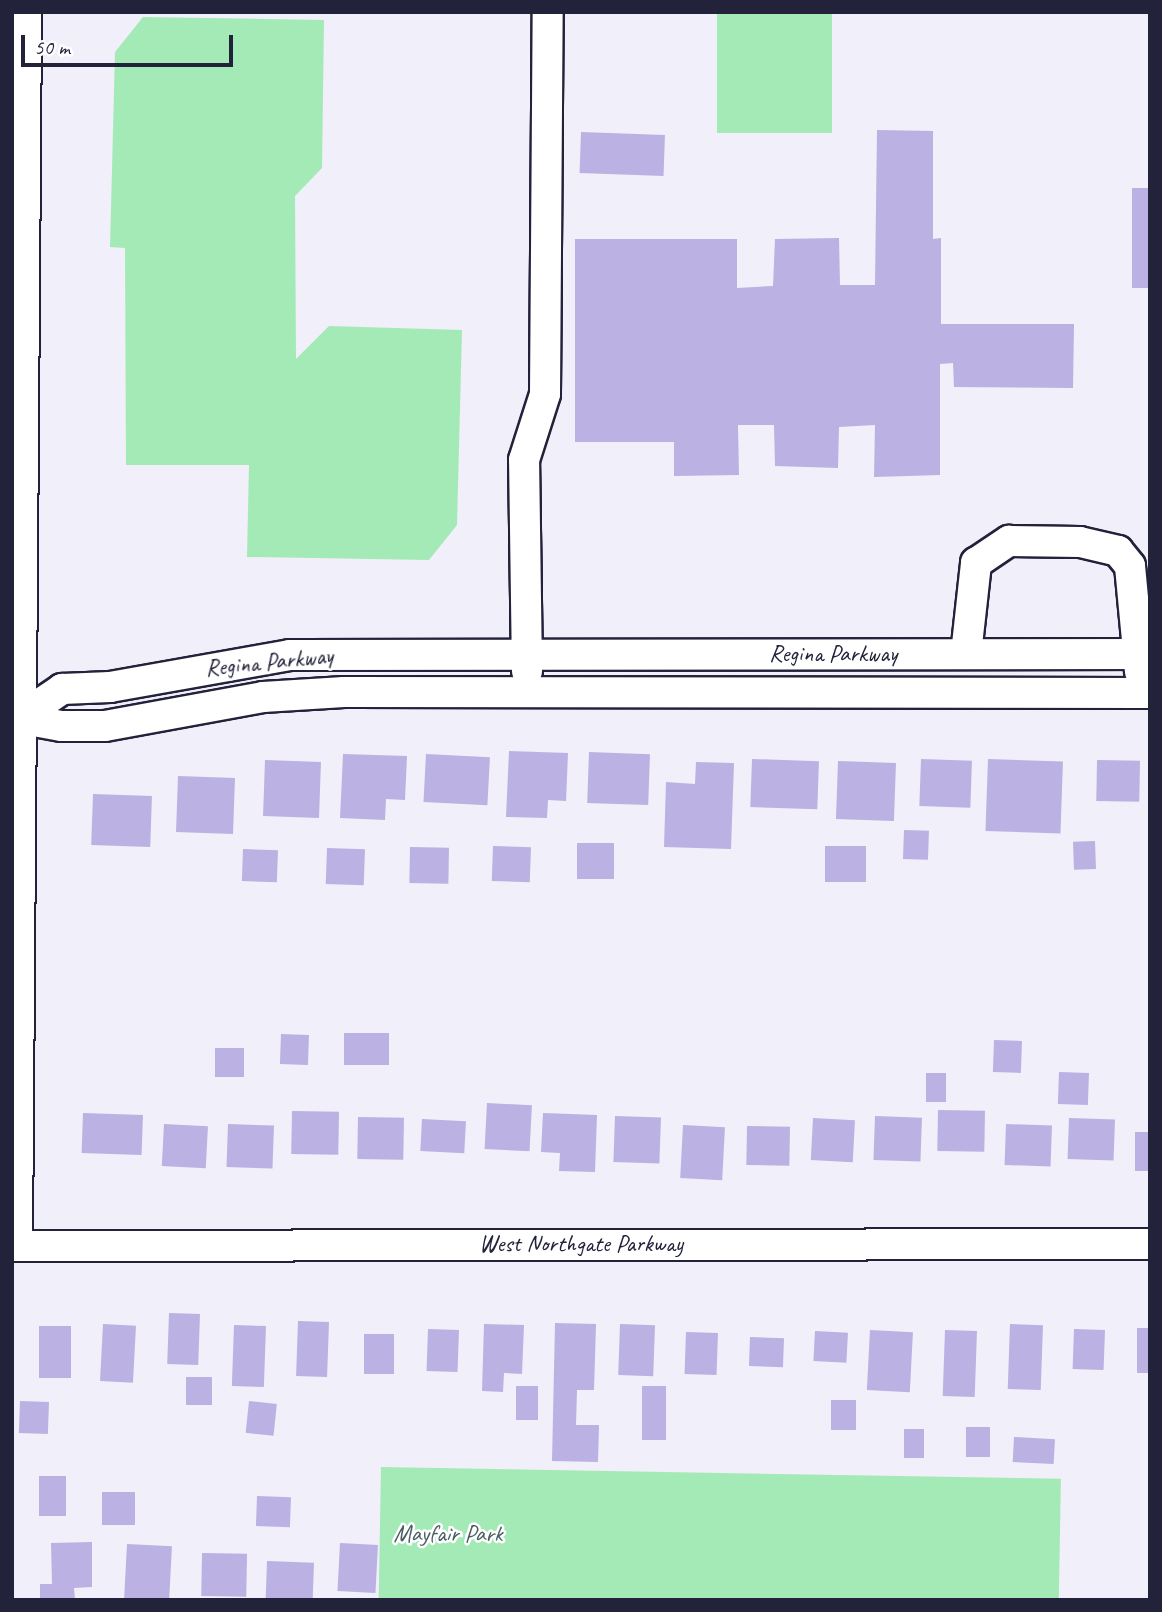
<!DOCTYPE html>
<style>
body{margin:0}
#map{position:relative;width:1162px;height:1612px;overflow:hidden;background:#f1eff9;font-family:Caveat,sans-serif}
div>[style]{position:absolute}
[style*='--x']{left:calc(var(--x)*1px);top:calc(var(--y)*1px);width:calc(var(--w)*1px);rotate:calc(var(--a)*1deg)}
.green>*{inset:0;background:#a4eab6;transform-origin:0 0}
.building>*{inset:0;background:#bbb1e2;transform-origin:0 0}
.roads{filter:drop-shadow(2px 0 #22223b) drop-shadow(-2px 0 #22223b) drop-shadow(0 2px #22223b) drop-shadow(0 -2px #22223b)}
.minor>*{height:30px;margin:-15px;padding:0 15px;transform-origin:15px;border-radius:15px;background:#fff}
span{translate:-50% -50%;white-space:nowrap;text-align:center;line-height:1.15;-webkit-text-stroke:5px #fff;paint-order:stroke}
.street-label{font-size:24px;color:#22223b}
.park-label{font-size:24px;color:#495e60}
.frame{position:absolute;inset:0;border:14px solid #22223b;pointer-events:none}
.scale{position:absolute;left:21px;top:35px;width:212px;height:32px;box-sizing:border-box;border:4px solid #22223b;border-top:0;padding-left:9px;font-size:21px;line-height:24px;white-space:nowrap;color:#22223b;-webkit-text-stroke:5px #fff;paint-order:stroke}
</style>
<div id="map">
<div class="green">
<div style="left:717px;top:12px;width:115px;height:121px"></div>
<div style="clip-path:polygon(143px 17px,324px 20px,322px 168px,295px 196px,296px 359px,329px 326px,462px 330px,457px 525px,429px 560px,247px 557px,249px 465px,126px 465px,125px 248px,110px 247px,115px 52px)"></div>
<div style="left:381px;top:1467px;width:680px;height:133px;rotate:1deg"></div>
</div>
<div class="building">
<div style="clip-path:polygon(877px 130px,933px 131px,933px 239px,941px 238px,941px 324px,1074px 324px,1073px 388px,954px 387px,953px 363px,940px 364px,940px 475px,874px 477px,875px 425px,839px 427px,838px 468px,775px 466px,774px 425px,738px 425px,739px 475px,674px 476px,674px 442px,575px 442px,575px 239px,737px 239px,737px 288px,773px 286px,775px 239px,839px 238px,840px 285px,875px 285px)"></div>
<div style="left:581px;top:132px;width:84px;height:41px;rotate:2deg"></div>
<div style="left:1132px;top:188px;width:18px;height:100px"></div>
<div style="clip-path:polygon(509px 751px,568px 753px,566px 801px,548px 800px,547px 818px,506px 817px)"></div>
<div style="left:589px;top:752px;width:61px;height:51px;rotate:2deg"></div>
<div style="clip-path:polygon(343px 754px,407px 756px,405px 800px,386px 799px,385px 820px,340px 818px)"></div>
<div style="left:426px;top:754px;width:64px;height:48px;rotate:3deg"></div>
<div style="left:752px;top:759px;width:67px;height:48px;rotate:2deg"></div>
<div style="left:921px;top:759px;width:51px;height:47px;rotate:2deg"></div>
<div style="left:988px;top:759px;width:75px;height:72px;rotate:2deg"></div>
<div style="left:265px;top:760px;width:56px;height:56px;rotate:2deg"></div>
<div style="left:1097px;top:760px;width:43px;height:41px;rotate:1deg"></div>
<div style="left:838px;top:761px;width:58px;height:58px;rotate:2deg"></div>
<div style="clip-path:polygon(696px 762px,734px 763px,731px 849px,664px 847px,666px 782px,695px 784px)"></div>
<div style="left:178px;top:776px;width:57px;height:56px;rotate:2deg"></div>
<div style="left:93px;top:794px;width:59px;height:51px;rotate:2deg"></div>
<div style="left:904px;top:830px;width:25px;height:29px;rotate:2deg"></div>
<div style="left:1095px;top:841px;width:28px;height:22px;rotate:88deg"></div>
<div style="left:614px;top:843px;width:36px;height:37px;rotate:90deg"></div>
<div style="left:493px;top:846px;width:38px;height:35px;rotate:2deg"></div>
<div style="left:825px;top:846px;width:41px;height:36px"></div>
<div style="left:410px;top:847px;width:39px;height:36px;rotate:1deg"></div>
<div style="left:327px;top:848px;width:38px;height:36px;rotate:2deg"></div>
<div style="left:243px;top:849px;width:35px;height:32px;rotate:2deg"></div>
<div style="left:344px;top:1033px;width:45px;height:32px"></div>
<div style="left:281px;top:1034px;width:28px;height:30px;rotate:2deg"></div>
<div style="left:994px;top:1040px;width:28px;height:32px;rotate:2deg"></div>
<div style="left:215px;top:1048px;width:29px;height:29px"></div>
<div style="left:1059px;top:1072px;width:30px;height:32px;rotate:2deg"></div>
<div style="left:926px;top:1073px;width:20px;height:29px"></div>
<div style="left:487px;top:1103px;width:45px;height:46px;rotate:3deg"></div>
<div style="left:938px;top:1110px;width:47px;height:41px;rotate:1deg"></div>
<div style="left:292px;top:1111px;width:47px;height:43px;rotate:1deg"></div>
<div style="left:83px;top:1113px;width:60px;height:40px;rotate:2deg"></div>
<div style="clip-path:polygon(543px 1113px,597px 1115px,595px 1172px,559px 1171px,560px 1153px,541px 1152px)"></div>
<div style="left:615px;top:1116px;width:46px;height:46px;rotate:2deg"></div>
<div style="left:875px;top:1116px;width:47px;height:44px;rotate:2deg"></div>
<div style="left:358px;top:1117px;width:46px;height:42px;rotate:1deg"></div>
<div style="left:813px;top:1118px;width:42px;height:42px;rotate:3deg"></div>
<div style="left:1069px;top:1118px;width:46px;height:41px;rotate:2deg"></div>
<div style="left:422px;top:1119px;width:44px;height:32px;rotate:3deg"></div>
<div style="left:164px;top:1124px;width:44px;height:42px;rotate:3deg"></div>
<div style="left:228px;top:1124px;width:46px;height:43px;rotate:2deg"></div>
<div style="left:1006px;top:1124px;width:46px;height:41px;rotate:2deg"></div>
<div style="left:683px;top:1125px;width:42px;height:53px;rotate:3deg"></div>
<div style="left:747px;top:1126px;width:43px;height:39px;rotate:1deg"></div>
<div style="left:1135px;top:1132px;width:15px;height:39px"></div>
<div style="left:169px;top:1313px;width:31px;height:51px;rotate:2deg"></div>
<div style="left:298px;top:1321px;width:31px;height:55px;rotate:2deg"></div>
<div style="clip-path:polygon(555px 1323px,596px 1324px,594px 1390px,577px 1390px,576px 1425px,599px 1425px,598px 1462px,552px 1461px)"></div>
<div style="left:103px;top:1324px;width:33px;height:57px;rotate:3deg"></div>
<div style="clip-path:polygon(484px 1324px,524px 1325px,522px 1374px,504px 1373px,503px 1392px,482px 1391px)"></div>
<div style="left:620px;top:1324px;width:35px;height:51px;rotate:2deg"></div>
<div style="left:1010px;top:1324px;width:33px;height:65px;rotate:2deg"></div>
<div style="left:234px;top:1325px;width:32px;height:61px;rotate:2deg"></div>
<div style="left:39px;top:1326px;width:32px;height:52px"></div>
<div style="left:1137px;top:1328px;width:13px;height:45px"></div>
<div style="left:428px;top:1329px;width:31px;height:42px;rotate:2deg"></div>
<div style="left:1074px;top:1329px;width:31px;height:40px;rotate:2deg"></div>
<div style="left:870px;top:1330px;width:43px;height:60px;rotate:3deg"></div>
<div style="left:945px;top:1330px;width:32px;height:66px;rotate:2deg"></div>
<div style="left:815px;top:1331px;width:33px;height:30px;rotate:3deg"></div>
<div style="left:686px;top:1332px;width:32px;height:42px;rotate:2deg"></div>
<div style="left:364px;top:1334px;width:30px;height:40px"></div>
<div style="left:750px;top:1337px;width:34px;height:29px;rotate:2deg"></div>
<div style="left:186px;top:1377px;width:26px;height:28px"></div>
<div style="left:516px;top:1386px;width:22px;height:34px"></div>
<div style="left:642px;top:1386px;width:24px;height:54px"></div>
<div style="left:831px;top:1400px;width:25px;height:30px"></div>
<div style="left:20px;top:1401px;width:29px;height:32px;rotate:2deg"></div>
<div style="left:249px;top:1401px;width:28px;height:32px;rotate:6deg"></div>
<div style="left:966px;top:1427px;width:24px;height:30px"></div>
<div style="left:904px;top:1429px;width:20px;height:29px"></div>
<div style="left:1014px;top:1437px;width:41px;height:25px;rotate:3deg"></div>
<div style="left:39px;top:1476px;width:27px;height:40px"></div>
<div style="left:102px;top:1492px;width:33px;height:33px"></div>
<div style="left:257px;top:1496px;width:34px;height:30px;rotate:2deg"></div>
<div style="clip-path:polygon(92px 1542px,92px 1587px,74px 1588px,75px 1600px,40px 1600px,40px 1584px,52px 1584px,51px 1543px)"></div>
<div style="left:340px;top:1543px;width:38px;height:48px;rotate:3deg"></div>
<div style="left:127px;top:1544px;width:45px;height:56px;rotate:3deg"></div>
<div style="left:202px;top:1553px;width:45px;height:43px;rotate:1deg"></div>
<div style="left:267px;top:1561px;width:47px;height:37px;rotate:2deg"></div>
</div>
<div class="roads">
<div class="minor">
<div style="--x:966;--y:654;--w:92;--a:-83.7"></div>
<div style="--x:976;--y:563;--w:40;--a:-34"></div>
<div style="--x:1009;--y:541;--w:71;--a:0.8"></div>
<div style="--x:1080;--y:542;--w:39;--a:13"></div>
<div style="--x:1118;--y:551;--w:19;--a:51"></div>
<div style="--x:1130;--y:566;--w:106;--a:84.6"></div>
<div style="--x:527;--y:671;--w:211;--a:-90.8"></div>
<div style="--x:524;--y:460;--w:69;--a:-72.3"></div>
<div style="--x:545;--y:394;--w:382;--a:-89.6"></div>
<div style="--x:12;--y:717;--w:50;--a:10.4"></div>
<div style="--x:61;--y:726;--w:44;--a:0"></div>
<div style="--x:105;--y:726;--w:161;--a:-10.4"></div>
<div style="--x:263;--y:697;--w:81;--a:-3.5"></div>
<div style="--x:344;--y:692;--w:806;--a:0.07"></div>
<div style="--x:21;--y:717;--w:50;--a:-34.3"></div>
<div style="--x:62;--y:689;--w:48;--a:-2.4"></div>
<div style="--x:110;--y:687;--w:183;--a:-10.1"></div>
<div style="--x:290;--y:655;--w:860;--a:-0.07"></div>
<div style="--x:12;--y:1246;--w:1138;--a:-0.1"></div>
<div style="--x:17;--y:1246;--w:1234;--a:-89.58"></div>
</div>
</div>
<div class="street-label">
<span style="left:833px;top:654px">Regina Parkway</span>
<span style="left:269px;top:662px;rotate:-6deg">Regina Parkway</span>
<span style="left:581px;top:1244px">West Northgate Parkway</span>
</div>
<div class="park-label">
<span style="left:448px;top:1534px">Mayfair Park</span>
</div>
<div class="frame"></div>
<div class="scale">50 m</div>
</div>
